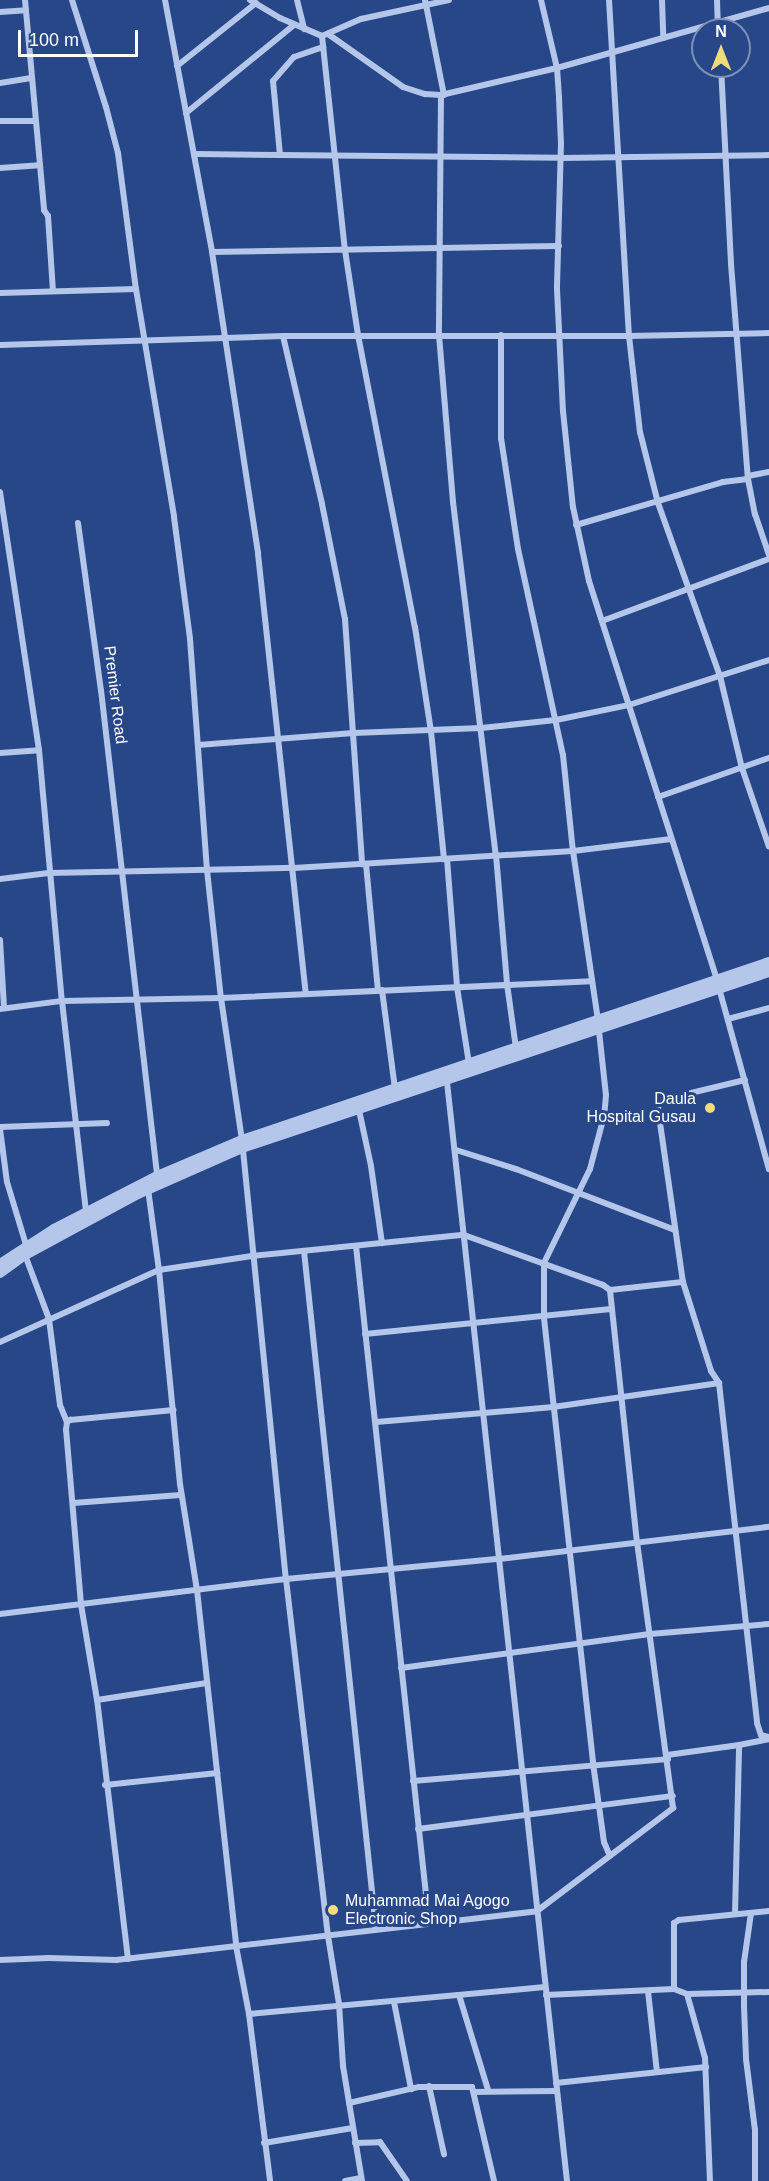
<!DOCTYPE html>
<style>
body{margin:0}
#map{position:relative;width:769px;height:2181px;overflow:hidden;background:#274789;font-family:Arial,sans-serif}
div>[style]{position:absolute}
[style*='--x']{left:calc(var(--x)*1px);top:calc(var(--y)*1px);width:calc(var(--w)*1px);rotate:calc(var(--a)*1deg)}
.minor>*{height:6px;margin:-3px;padding:0 3px;transform-origin:3px;border-radius:3px;background:#b4c6e9}
.tertiary>*{height:10px;margin:-5px;padding:0 5px;transform-origin:5px;border-radius:5px;background:#b4c6e9}
.dots>*{width:16px;height:16px;translate:-50% -50%;box-sizing:border-box;border:3px solid #274789;border-radius:50%}
span{translate:-50% -50%;white-space:nowrap;text-align:center;line-height:1.15;-webkit-text-stroke:6px #274789;paint-order:stroke}
.street-label{font-size:16px;color:#fff}
.poi-label{font-size:16px;color:#fff}
.right{translate:-100% -50%;text-align:right}
.left{translate:0 -50%;text-align:left}
.north{position:absolute;left:691px;top:18px;width:60px;height:60px;box-sizing:border-box;background:#274789;border:2px solid #7d91b8;border-radius:50%;rotate:0deg;font-size:16px;font-weight:700;line-height:24px;text-align:center;color:#fff}
.north::after{content:'';display:block;margin:auto;width:21px;height:27px;background:#f2dc79;clip-path:polygon(50% 0,100% 100%,50% 72%,0 100%)}
.scale{position:absolute;left:18px;top:30px;width:120px;height:27px;box-sizing:border-box;border:3px solid #fff;border-top:0;padding-left:8px;font-size:18px;line-height:21px;white-space:nowrap;color:#fff;-webkit-text-stroke:4px #274789;paint-order:stroke}
</style>
<div id="map">
<div class="minor">
<div style="--x:25;--y:0;--w:211;--a:84.8"></div>
<div style="--x:44;--y:210;--w:7;--a:56"></div>
<div style="--x:48;--y:216;--w:75;--a:86.2"></div>
<div style="--x:72;--y:0;--w:112;--a:72.4"></div>
<div style="--x:106;--y:107;--w:48;--a:75.4"></div>
<div style="--x:118;--y:153;--w:137;--a:82.5"></div>
<div style="--x:136;--y:289;--w:231;--a:80.5"></div>
<div style="--x:174;--y:517;--w:123;--a:82.5"></div>
<div style="--x:190;--y:639;--w:232;--a:85.8"></div>
<div style="--x:207;--y:870;--w:129;--a:83.8"></div>
<div style="--x:221;--y:998;--w:144;--a:81.6"></div>
<div style="--x:242;--y:1140;--w:441;--a:84.3"></div>
<div style="--x:286;--y:1579;--w:359;--a:83.3"></div>
<div style="--x:328;--y:1936;--w:69;--a:80.8"></div>
<div style="--x:339;--y:2004;--w:62;--a:86.3"></div>
<div style="--x:343;--y:2066;--w:117;--a:80.6"></div>
<div style="--x:165;--y:0;--w:256;--a:79.4"></div>
<div style="--x:212;--y:252;--w:305;--a:81.3"></div>
<div style="--x:258;--y:554;--w:442;--a:83.8"></div>
<div style="--x:250;--y:0;--w:35;--a:31"></div>
<div style="--x:280;--y:18;--w:46;--a:23.2"></div>
<div style="--x:322;--y:36;--w:43;--a:-23.6"></div>
<div style="--x:361;--y:19;--w:90;--a:-12.2"></div>
<div style="--x:297;--y:0;--w:30;--a:76"></div>
<div style="--x:425;--y:0;--w:97;--a:78.7"></div>
<div style="--x:541;--y:0;--w:70;--a:76.8"></div>
<div style="--x:557;--y:68;--w:30;--a:86"></div>
<div style="--x:559;--y:98;--w:45;--a:87.5"></div>
<div style="--x:561;--y:143;--w:146;--a:91.6"></div>
<div style="--x:557;--y:289;--w:122;--a:87.2"></div>
<div style="--x:563;--y:411;--w:97;--a:84.1"></div>
<div style="--x:573;--y:507;--w:76;--a:77.8"></div>
<div style="--x:589;--y:581;--w:418;--a:72.2"></div>
<div style="--x:609;--y:0;--w:337;--a:86.6"></div>
<div style="--x:629;--y:336;--w:97;--a:83.5"></div>
<div style="--x:640;--y:432;--w:73;--a:75.8"></div>
<div style="--x:658;--y:503;--w:184;--a:70.3"></div>
<div style="--x:720;--y:676;--w:95;--a:76.6"></div>
<div style="--x:742;--y:768;--w:83;--a:71.1"></div>
<div style="--x:662;--y:0;--w:38;--a:88"></div>
<div style="--x:717;--y:0;--w:30;--a:88"></div>
<div style="--x:0;--y:12;--w:26;--a:-4"></div>
<div style="--x:328;--y:34;--w:92;--a:35.2"></div>
<div style="--x:403;--y:87;--w:23;--a:18"></div>
<div style="--x:425;--y:94;--w:16;--a:4"></div>
<div style="--x:441;--y:95;--w:119;--a:-13.1"></div>
<div style="--x:557;--y:68;--w:220;--a:-15.8"></div>
<div style="--x:322;--y:36;--w:215;--a:83.9"></div>
<div style="--x:345;--y:250;--w:86;--a:81.3"></div>
<div style="--x:358;--y:335;--w:298;--a:79"></div>
<div style="--x:415;--y:627;--w:105;--a:81.3"></div>
<div style="--x:431;--y:731;--w:129;--a:84.2"></div>
<div style="--x:177;--y:66;--w:101;--a:-38.6"></div>
<div style="--x:721;--y:66;--w:198;--a:87.1"></div>
<div style="--x:731;--y:264;--w:216;--a:85.5"></div>
<div style="--x:748;--y:479;--w:36;--a:79"></div>
<div style="--x:755;--y:514;--w:43;--a:71.1"></div>
<div style="--x:0;--y:83;--w:30;--a:-9"></div>
<div style="--x:441;--y:95;--w:240;--a:90.5"></div>
<div style="--x:439;--y:335;--w:168;--a:85.2"></div>
<div style="--x:453;--y:502;--w:356;--a:83.1"></div>
<div style="--x:496;--y:855;--w:129;--a:85.1"></div>
<div style="--x:507;--y:984;--w:65;--a:82"></div>
<div style="--x:186;--y:113;--w:139;--a:-39.2"></div>
<div style="--x:0;--y:121;--w:35;--a:0"></div>
<div style="--x:194;--y:154;--w:367;--a:0.6"></div>
<div style="--x:561;--y:158;--w:208;--a:-0.8"></div>
<div style="--x:280;--y:155;--w:74;--a:-95.4"></div>
<div style="--x:273;--y:81;--w:32;--a:-49"></div>
<div style="--x:294;--y:57;--w:31;--a:-19"></div>
<div style="--x:0;--y:168;--w:39;--a:-4"></div>
<div style="--x:212;--y:252;--w:347;--a:-1"></div>
<div style="--x:0;--y:293;--w:136;--a:-1.7"></div>
<div style="--x:501;--y:335;--w:103;--a:90"></div>
<div style="--x:501;--y:438;--w:112;--a:81.3"></div>
<div style="--x:518;--y:549;--w:211;--a:77.7"></div>
<div style="--x:563;--y:755;--w:97;--a:84.1"></div>
<div style="--x:573;--y:851;--w:171;--a:81.6"></div>
<div style="--x:283;--y:336;--w:172;--a:76.9"></div>
<div style="--x:322;--y:504;--w:117;--a:78.7"></div>
<div style="--x:345;--y:619;--w:246;--a:86"></div>
<div style="--x:0;--y:345;--w:283;--a:-1.8"></div>
<div style="--x:283;--y:336;--w:346;--a:0"></div>
<div style="--x:629;--y:336;--w:140;--a:-1.2"></div>
<div style="--x:748;--y:476;--w:21;--a:-11"></div>
<div style="--x:0;--y:492;--w:261;--a:81.4"></div>
<div style="--x:39;--y:750;--w:252;--a:84.8"></div>
<div style="--x:62;--y:1001;--w:212;--a:83.5"></div>
<div style="--x:78;--y:523;--w:169;--a:82.2"></div>
<div style="--x:101;--y:690;--w:489;--a:83.4"></div>
<div style="--x:576;--y:525;--w:153;--a:-16.3"></div>
<div style="--x:723;--y:482;--w:25;--a:-7"></div>
<div style="--x:602;--y:621;--w:178;--a:-20.4"></div>
<div style="--x:198;--y:745;--w:156;--a:-4.4"></div>
<div style="--x:354;--y:733;--w:127;--a:-2.3"></div>
<div style="--x:481;--y:728;--w:75;--a:-6.1"></div>
<div style="--x:556;--y:720;--w:75;--a:-11.6"></div>
<div style="--x:629;--y:705;--w:147;--a:-17.8"></div>
<div style="--x:0;--y:753;--w:39;--a:-4"></div>
<div style="--x:658;--y:797;--w:118;--a:-19.4"></div>
<div style="--x:447;--y:859;--w:128;--a:85.5"></div>
<div style="--x:457;--y:987;--w:78;--a:81.1"></div>
<div style="--x:366;--y:864;--w:127;--a:84.6"></div>
<div style="--x:0;--y:879;--w:49;--a:-7"></div>
<div style="--x:49;--y:873;--w:245;--a:-1.2"></div>
<div style="--x:294;--y:868;--w:280;--a:-3.5"></div>
<div style="--x:573;--y:851;--w:99;--a:-7"></div>
<div style="--x:0;--y:940;--w:68;--a:86.6"></div>
<div style="--x:719;--y:988;--w:188;--a:74.6"></div>
<div style="--x:382;--y:990;--w:100;--a:82.5"></div>
<div style="--x:0;--y:1009;--w:63;--a:-7.4"></div>
<div style="--x:62;--y:1001;--w:159;--a:-1.1"></div>
<div style="--x:221;--y:998;--w:371;--a:-2.6"></div>
<div style="--x:728;--y:1019;--w:42;--a:-15"></div>
<div style="--x:599;--y:1031;--w:64;--a:83.8"></div>
<div style="--x:606;--y:1095;--w:21;--a:95"></div>
<div style="--x:604;--y:1116;--w:55;--a:104.8"></div>
<div style="--x:590;--y:1169;--w:105;--a:116.1"></div>
<div style="--x:544;--y:1263;--w:55;--a:90"></div>
<div style="--x:544;--y:1318;--w:448;--a:83.7"></div>
<div style="--x:593;--y:1763;--w:80;--a:82.1"></div>
<div style="--x:604;--y:1842;--w:15;--a:67"></div>
<div style="--x:745;--y:1080;--w:81;--a:166.5"></div>
<div style="--x:666;--y:1099;--w:8;--a:150"></div>
<div style="--x:659;--y:1103;--w:6;--a:99"></div>
<div style="--x:658;--y:1109;--w:175;--a:81.8"></div>
<div style="--x:683;--y:1282;--w:93;--a:72.5"></div>
<div style="--x:711;--y:1371;--w:14;--a:56"></div>
<div style="--x:719;--y:1383;--w:342;--a:83.6"></div>
<div style="--x:757;--y:1723;--w:13;--a:72"></div>
<div style="--x:761;--y:1735;--w:8;--a:14"></div>
<div style="--x:447;--y:1082;--w:1106;--a:83.77"></div>
<div style="--x:359;--y:1110;--w:57;--a:77.9"></div>
<div style="--x:371;--y:1166;--w:78;--a:81.9"></div>
<div style="--x:0;--y:1127;--w:107;--a:-2.1"></div>
<div style="--x:0;--y:1129;--w:53;--a:82.5"></div>
<div style="--x:7;--y:1182;--w:66;--a:73.2"></div>
<div style="--x:456;--y:1150;--w:63;--a:17.6"></div>
<div style="--x:516;--y:1169;--w:170;--a:21"></div>
<div style="--x:148;--y:1189;--w:82;--a:82.3"></div>
<div style="--x:159;--y:1270;--w:215;--a:84.4"></div>
<div style="--x:180;--y:1484;--w:107;--a:80.9"></div>
<div style="--x:197;--y:1590;--w:358;--a:83.7"></div>
<div style="--x:236;--y:1946;--w:69;--a:79.2"></div>
<div style="--x:249;--y:2014;--w:168;--a:82.8"></div>
<div style="--x:356;--y:1246;--w:680;--a:83.84"></div>
<div style="--x:304;--y:1251;--w:682;--a:83.94"></div>
<div style="--x:25;--y:1255;--w:68;--a:69.4"></div>
<div style="--x:49;--y:1319;--w:87;--a:82.7"></div>
<div style="--x:60;--y:1405;--w:18;--a:68"></div>
<div style="--x:365;--y:1334;--w:247;--a:-5.8"></div>
<div style="--x:0;--y:1342;--w:175;--a:-24.4"></div>
<div style="--x:159;--y:1270;--w:94;--a:-8.6"></div>
<div style="--x:252;--y:1256;--w:213;--a:-5.7"></div>
<div style="--x:464;--y:1235;--w:148;--a:19.8"></div>
<div style="--x:603;--y:1285;--w:9;--a:36"></div>
<div style="--x:610;--y:1290;--w:73;--a:-6.3"></div>
<div style="--x:376;--y:1422;--w:178;--a:-4.8"></div>
<div style="--x:553;--y:1407;--w:168;--a:-8.2"></div>
<div style="--x:73;--y:1503;--w:108;--a:-4.2"></div>
<div style="--x:0;--y:1614;--w:288;--a:-7"></div>
<div style="--x:286;--y:1579;--w:214;--a:-5.4"></div>
<div style="--x:499;--y:1559;--w:272;--a:-6.8"></div>
<div style="--x:401;--y:1668;--w:251;--a:-7.8"></div>
<div style="--x:650;--y:1634;--w:119;--a:-4.8"></div>
<div style="--x:97;--y:1700;--w:111;--a:-8.8"></div>
<div style="--x:667;--y:1755;--w:73;--a:-7.9"></div>
<div style="--x:413;--y:1781;--w:256;--a:-4.9"></div>
<div style="--x:105;--y:1785;--w:113;--a:-6.1"></div>
<div style="--x:418;--y:1829;--w:257;--a:-7.4"></div>
<div style="--x:751;--y:1913;--w:49;--a:98.1"></div>
<div style="--x:744;--y:1962;--w:44;--a:90"></div>
<div style="--x:744;--y:2006;--w:53;--a:87.8"></div>
<div style="--x:746;--y:2059;--w:72;--a:82.8"></div>
<div style="--x:755;--y:2130;--w:51;--a:90"></div>
<div style="--x:735;--y:1914;--w:169;--a:-88.6"></div>
<div style="--x:739;--y:1745;--w:31;--a:-11"></div>
<div style="--x:128;--y:1959;--w:261;--a:-96.8"></div>
<div style="--x:97;--y:1700;--w:97;--a:-99.5"></div>
<div style="--x:81;--y:1604;--w:175;--a:-94.9"></div>
<div style="--x:66;--y:1430;--w:8;--a:-83"></div>
<div style="--x:67;--y:1422;--w:4;--a:-34"></div>
<div style="--x:70;--y:1420;--w:104;--a:-5.5"></div>
<div style="--x:0;--y:1960;--w:49;--a:-2.3"></div>
<div style="--x:49;--y:1958;--w:67;--a:1.7"></div>
<div style="--x:116;--y:1960;--w:424;--a:-6.6"></div>
<div style="--x:537;--y:1911;--w:171;--a:-37.1"></div>
<div style="--x:673;--y:1808;--w:267;--a:-97.7"></div>
<div style="--x:637;--y:1543;--w:254;--a:-96.1"></div>
<div style="--x:674;--y:1989;--w:14;--a:21"></div>
<div style="--x:687;--y:1994;--w:66;--a:74.3"></div>
<div style="--x:705;--y:2058;--w:123;--a:87.7"></div>
<div style="--x:648;--y:1991;--w:81;--a:83.7"></div>
<div style="--x:687;--y:1994;--w:82;--a:-1.4"></div>
<div style="--x:459;--y:1995;--w:99;--a:73"></div>
<div style="--x:546;--y:1995;--w:128;--a:-2.7"></div>
<div style="--x:674;--y:1989;--w:66;--a:-90"></div>
<div style="--x:674;--y:1923;--w:6;--a:-31"></div>
<div style="--x:679;--y:1920;--w:90;--a:-5.7"></div>
<div style="--x:394;--y:2002;--w:89;--a:78.9"></div>
<div style="--x:249;--y:2014;--w:297;--a:-5.2"></div>
<div style="--x:556;--y:2083;--w:151;--a:-6.1"></div>
<div style="--x:429;--y:2086;--w:70;--a:77.6"></div>
<div style="--x:475;--y:2092;--w:82;--a:-0.7"></div>
<div style="--x:349;--y:2103;--w:72;--a:-12.9"></div>
<div style="--x:419;--y:2087;--w:53;--a:0"></div>
<div style="--x:472;--y:2087;--w:97;--a:76.8"></div>
<div style="--x:264;--y:2143;--w:90;--a:-9.6"></div>
<div style="--x:355;--y:2143;--w:25;--a:-2"></div>
<div style="--x:380;--y:2142;--w:47;--a:55.3"></div>
<div style="--x:345;--y:2181;--w:16;--a:-11"></div>
</div>
<div class="tertiary">
<div style="--x:0;--y:1264;--w:64;--a:-32.9"></div>
<div style="--x:54;--y:1229;--w:116;--a:-27.2"></div>
<div style="--x:157;--y:1176;--w:92;--a:-23"></div>
<div style="--x:242;--y:1140;--w:556;--a:-18.66"></div>
<div style="--x:0;--y:1273;--w:31;--a:-36"></div>
<div style="--x:25;--y:1255;--w:128;--a:-28.4"></div>
<div style="--x:138;--y:1194;--w:114;--a:-23.9"></div>
<div style="--x:242;--y:1148;--w:556;--a:-18.47"></div>
</div>
<div class="dots">
<div style="left:710px;top:1108px;background:#f2dc79"></div>
<div style="left:333px;top:1910px;background:#f2dc79"></div>
</div>
<div class="street-label">
<span style="left:115px;top:695px;rotate:83deg">Premier Road</span>
</div>
<div class="poi-label">
<span class="right" style="left:696px;top:1108px">Daula<br>Hospital Gusau</span>
<span class="left" style="left:345px;top:1910px">Muhammad Mai Agogo<br>Electronic Shop</span>
</div>
<div class="north">N</div>
<div class="scale">100 m</div>
</div>
